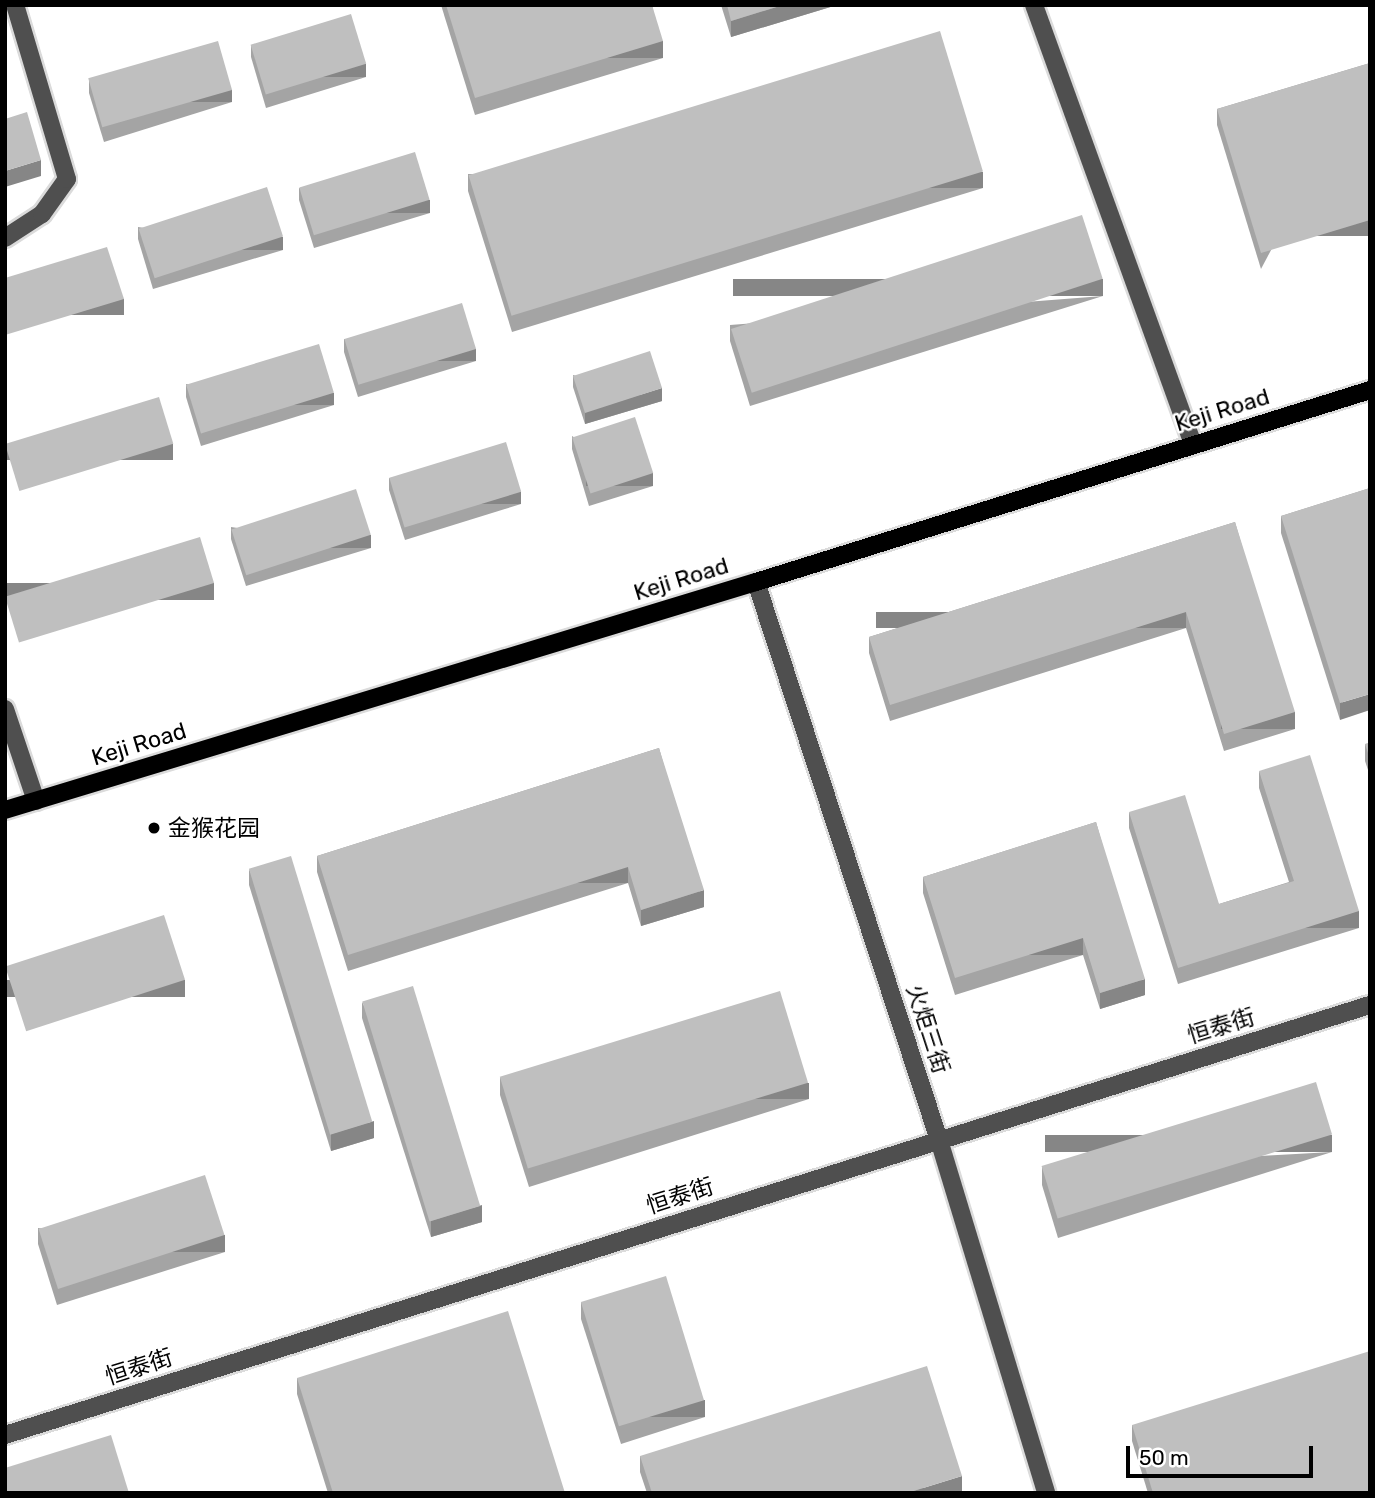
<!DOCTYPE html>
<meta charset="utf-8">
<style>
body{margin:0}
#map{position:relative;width:1375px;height:1498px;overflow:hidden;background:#fff;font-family:Rubik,"Noto Sans SC",sans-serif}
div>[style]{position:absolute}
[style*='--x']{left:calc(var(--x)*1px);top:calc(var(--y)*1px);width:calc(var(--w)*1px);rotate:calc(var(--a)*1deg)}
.roads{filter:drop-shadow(2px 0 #dbdbdb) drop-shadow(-2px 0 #dbdbdb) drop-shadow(0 2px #dbdbdb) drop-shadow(0 -2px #dbdbdb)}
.minor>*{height:18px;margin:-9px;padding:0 9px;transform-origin:9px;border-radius:9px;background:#4f4f4f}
.major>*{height:18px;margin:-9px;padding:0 9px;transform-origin:9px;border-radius:9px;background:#000}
.wall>*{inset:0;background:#a4a4a4}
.shaded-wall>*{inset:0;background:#868686;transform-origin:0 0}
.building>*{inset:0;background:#bfbfbf;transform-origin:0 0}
.dots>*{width:19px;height:19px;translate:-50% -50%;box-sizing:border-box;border:4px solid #fff;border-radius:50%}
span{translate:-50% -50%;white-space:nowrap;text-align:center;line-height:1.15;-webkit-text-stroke:5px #fff;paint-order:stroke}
.street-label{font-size:23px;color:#000}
.poi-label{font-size:23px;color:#000}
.left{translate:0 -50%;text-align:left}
.frame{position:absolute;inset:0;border:7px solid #000;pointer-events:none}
.scale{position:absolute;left:1126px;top:1446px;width:187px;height:32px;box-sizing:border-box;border:4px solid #000;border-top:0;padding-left:9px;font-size:21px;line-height:24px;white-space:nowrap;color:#000;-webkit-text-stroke:5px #fff;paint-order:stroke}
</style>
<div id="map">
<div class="roads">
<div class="minor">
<div style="--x:1034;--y:5;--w:468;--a:70.1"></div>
<div style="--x:5;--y:238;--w:44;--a:-33"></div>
<div style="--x:42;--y:214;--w:43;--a:-54.5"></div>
<div style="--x:67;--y:179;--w:182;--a:-106.6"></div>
<div style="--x:756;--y:582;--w:587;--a:71.84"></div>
<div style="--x:939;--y:1140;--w:369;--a:73.1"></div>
<div style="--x:5;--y:709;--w:97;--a:71.4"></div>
<div style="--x:5;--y:1435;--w:1431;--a:-17.49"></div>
</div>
<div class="major">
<div style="--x:5;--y:810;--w:785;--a:-16.89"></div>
<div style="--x:756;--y:582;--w:643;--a:-17.36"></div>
</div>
</div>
<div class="wall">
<div style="clip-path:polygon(441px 5px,652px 5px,663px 58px,475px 115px)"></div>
<div style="clip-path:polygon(721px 5px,837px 5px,731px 37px)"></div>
<div style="clip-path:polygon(251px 45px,366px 77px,266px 108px,251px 57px)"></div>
<div style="clip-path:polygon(1370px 63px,1261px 269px,1217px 125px,1217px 109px)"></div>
<div style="clip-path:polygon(89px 81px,232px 102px,104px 142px,89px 93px)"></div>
<div style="clip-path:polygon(468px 174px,983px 188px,512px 332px,468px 191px)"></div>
<div style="clip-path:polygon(299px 188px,430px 213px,314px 248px,299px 200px)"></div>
<div style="clip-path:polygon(138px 227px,283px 250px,153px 289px,138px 239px)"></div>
<div style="clip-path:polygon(1103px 296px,750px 406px,730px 341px,730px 325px)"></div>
<div style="clip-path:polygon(344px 339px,476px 361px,358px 397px,344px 352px)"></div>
<div style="clip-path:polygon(573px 375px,662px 401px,585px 424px,573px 387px)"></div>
<div style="clip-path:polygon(186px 384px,334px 405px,201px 446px,186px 397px)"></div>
<div style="clip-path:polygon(572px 436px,653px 486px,589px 506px,572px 449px)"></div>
<div style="clip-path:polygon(389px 478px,521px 504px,405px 540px,389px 490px)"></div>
<div style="clip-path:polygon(1370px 488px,1340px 720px,1281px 533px,1281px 516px)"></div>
<div style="clip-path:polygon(1235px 522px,1295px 729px,1224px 751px,1186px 628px,890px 721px,869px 653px,869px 637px)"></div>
<div style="clip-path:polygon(231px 527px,371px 548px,246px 586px,231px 539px)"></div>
<div style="clip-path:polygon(1370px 743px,1370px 776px,1365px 761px,1365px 744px)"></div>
<div style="clip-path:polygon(659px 748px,704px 907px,641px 926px,628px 883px,348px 971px,317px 872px,317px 856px)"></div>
<div style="clip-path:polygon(1259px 771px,1359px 928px,1178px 984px,1129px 828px,1129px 812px,1219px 904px,1289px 882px,1259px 788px)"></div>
<div style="clip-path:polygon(1096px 822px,1145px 995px,1100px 1009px,1083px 955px,955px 995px,923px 893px,923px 877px)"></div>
<div style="clip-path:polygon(249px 869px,374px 1138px,331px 1151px,249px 885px)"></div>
<div style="clip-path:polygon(362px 1002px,482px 1222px,431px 1237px,362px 1018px)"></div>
<div style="clip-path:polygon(500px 1078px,809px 1099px,529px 1187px,500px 1095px)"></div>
<div style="clip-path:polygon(1332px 1152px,1058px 1238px,1042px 1185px,1042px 1168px)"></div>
<div style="clip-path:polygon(38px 1228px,225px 1252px,57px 1305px,38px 1244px)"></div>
<div style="clip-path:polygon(581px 1302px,705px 1417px,621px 1444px,581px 1319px)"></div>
<div style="clip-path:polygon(297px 1378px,565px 1493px,328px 1493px,297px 1394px)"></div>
<div style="clip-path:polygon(1132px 1425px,1370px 1493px,1148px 1493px,1132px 1441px)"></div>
<div style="clip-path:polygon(640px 1456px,962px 1492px,647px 1493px,640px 1472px)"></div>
</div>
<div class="shaded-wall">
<div style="clip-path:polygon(783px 5px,837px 5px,731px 37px,731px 21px)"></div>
<div style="left:663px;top:41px;width:17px;height:196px;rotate:90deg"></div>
<div style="left:366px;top:64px;width:13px;height:105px;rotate:90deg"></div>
<div style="left:232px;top:90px;width:12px;height:134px;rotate:90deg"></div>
<div style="clip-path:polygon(41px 160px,41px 176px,5px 187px,5px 171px)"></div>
<div style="left:983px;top:172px;width:16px;height:492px;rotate:90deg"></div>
<div style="left:430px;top:200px;width:13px;height:121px;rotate:90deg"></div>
<div style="left:1370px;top:220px;width:16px;height:114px;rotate:90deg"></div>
<div style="left:283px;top:237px;width:13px;height:136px;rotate:90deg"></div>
<div style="left:1103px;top:279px;width:17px;height:370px;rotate:90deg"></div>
<div style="left:124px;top:299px;width:16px;height:124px;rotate:90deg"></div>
<div style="left:476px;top:349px;width:12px;height:123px;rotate:90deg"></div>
<div style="clip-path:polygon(662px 388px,662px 401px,585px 424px,585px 412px)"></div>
<div style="left:334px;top:393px;width:12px;height:139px;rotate:90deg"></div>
<div style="left:173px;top:444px;width:16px;height:176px;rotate:90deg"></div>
<div style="left:653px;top:473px;width:13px;height:67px;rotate:90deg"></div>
<div style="left:521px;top:492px;width:12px;height:121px;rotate:90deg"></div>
<div style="left:371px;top:535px;width:13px;height:131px;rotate:90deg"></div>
<div style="left:214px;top:583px;width:17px;height:219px;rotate:90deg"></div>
<div style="left:1186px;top:612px;width:16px;height:310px;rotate:90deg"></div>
<div style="clip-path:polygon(1370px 694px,1370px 710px,1340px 720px,1340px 703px)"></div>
<div style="left:1295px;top:712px;width:17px;height:74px;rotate:90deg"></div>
<div style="left:628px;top:867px;width:16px;height:294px;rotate:90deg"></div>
<div style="clip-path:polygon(704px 890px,704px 907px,641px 926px,641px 910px)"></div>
<div style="left:1359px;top:911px;width:17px;height:190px;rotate:90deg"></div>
<div style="left:1083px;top:938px;width:17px;height:134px;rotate:90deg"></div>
<div style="clip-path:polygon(1145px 979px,1145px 995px,1100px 1009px,1100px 993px)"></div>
<div style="left:185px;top:980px;width:17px;height:189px;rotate:90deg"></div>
<div style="left:809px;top:1083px;width:16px;height:293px;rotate:90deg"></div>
<div style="clip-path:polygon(374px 1121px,374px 1138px,331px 1151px,331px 1134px)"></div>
<div style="left:1332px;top:1135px;width:17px;height:287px;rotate:90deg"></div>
<div style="clip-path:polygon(482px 1205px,482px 1222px,431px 1237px,431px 1221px)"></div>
<div style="left:225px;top:1235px;width:17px;height:176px;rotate:90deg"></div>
<div style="left:705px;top:1400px;width:17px;height:88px;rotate:90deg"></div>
<div style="clip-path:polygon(962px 1476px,962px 1492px,959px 1493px,907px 1493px)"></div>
</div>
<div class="building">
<div style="clip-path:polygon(446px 5px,652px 5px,663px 41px,475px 98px)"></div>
<div style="clip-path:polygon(727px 5px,783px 5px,731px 21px)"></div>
<div style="left:351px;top:14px;width:52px;height:105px;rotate:73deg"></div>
<div style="left:940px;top:31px;width:147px;height:493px;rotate:73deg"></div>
<div style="left:218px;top:41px;width:51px;height:135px;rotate:74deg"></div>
<div style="clip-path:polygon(1370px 63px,1370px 220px,1261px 253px,1217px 109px)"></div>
<div style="clip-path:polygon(27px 112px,41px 160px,5px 171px,5px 119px)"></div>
<div style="left:415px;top:152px;width:50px;height:121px;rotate:73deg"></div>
<div style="left:267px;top:187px;width:52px;height:135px;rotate:72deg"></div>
<div style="left:1082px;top:215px;width:67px;height:369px;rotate:72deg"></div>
<div style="clip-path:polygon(107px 247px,124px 299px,5px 335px,5px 278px)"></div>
<div style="left:462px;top:303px;width:48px;height:123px;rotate:73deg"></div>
<div style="left:319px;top:344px;width:51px;height:139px;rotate:73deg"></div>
<div style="left:650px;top:351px;width:39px;height:81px;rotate:72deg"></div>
<div style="left:159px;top:397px;width:49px;height:161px;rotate:73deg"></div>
<div style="left:635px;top:417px;width:59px;height:66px;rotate:72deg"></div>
<div style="left:506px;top:442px;width:52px;height:122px;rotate:73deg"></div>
<div style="clip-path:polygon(1370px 488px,1370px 694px,1340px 703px,1281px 516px)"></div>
<div style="left:356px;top:489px;width:48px;height:131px;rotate:72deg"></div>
<div style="clip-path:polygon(1235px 522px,1295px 712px,1224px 734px,1186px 612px,890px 705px,869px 637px)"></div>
<div style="left:200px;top:537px;width:48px;height:204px;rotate:73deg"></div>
<div style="clip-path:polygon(1370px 743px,1370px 759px,1365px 744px)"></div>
<div style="clip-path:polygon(659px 748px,704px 890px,641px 910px,628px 867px,348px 955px,317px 856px)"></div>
<div style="clip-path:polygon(1310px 755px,1359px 911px,1178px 968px,1129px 812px,1185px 795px,1219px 904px,1294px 881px,1259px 771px)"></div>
<div style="clip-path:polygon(1096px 822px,1145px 979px,1100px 993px,1083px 938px,955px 978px,923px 877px)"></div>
<div style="left:291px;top:856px;width:278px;height:44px;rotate:73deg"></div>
<div style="left:164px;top:915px;width:68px;height:167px;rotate:72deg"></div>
<div style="left:413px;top:986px;width:230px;height:53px;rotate:73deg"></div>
<div style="left:780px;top:991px;width:96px;height:293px;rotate:73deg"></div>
<div style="left:1316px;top:1082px;width:55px;height:287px;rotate:73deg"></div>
<div style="left:205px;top:1175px;width:63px;height:175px;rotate:72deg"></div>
<div style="left:666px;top:1276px;width:130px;height:89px;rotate:73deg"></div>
<div style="clip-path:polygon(508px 1311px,565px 1493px,333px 1493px,297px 1378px)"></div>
<div style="clip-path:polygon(1370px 1351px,1370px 1493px,1153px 1493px,1132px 1425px)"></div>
<div style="clip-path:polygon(927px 1366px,962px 1476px,907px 1493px,652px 1493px,640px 1456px)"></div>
<div style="clip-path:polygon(111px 1435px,129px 1493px,5px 1493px,5px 1468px)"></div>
</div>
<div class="dots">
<div style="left:154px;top:828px;background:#000"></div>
</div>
<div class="street-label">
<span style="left:1222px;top:410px;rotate:-17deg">Keji Road</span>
<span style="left:681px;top:579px;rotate:-17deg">Keji Road</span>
<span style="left:139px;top:744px;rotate:-17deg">Keji Road</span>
<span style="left:1221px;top:1026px;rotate:-17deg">恒泰街</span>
<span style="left:928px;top:1029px;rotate:72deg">火炬三街</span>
<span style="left:680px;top:1196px;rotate:-18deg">恒泰街</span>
<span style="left:139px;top:1367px;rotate:-18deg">恒泰街</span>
</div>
<div class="poi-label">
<span class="left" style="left:168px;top:828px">金猴花园</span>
</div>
<div class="frame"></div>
<div class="scale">50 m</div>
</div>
